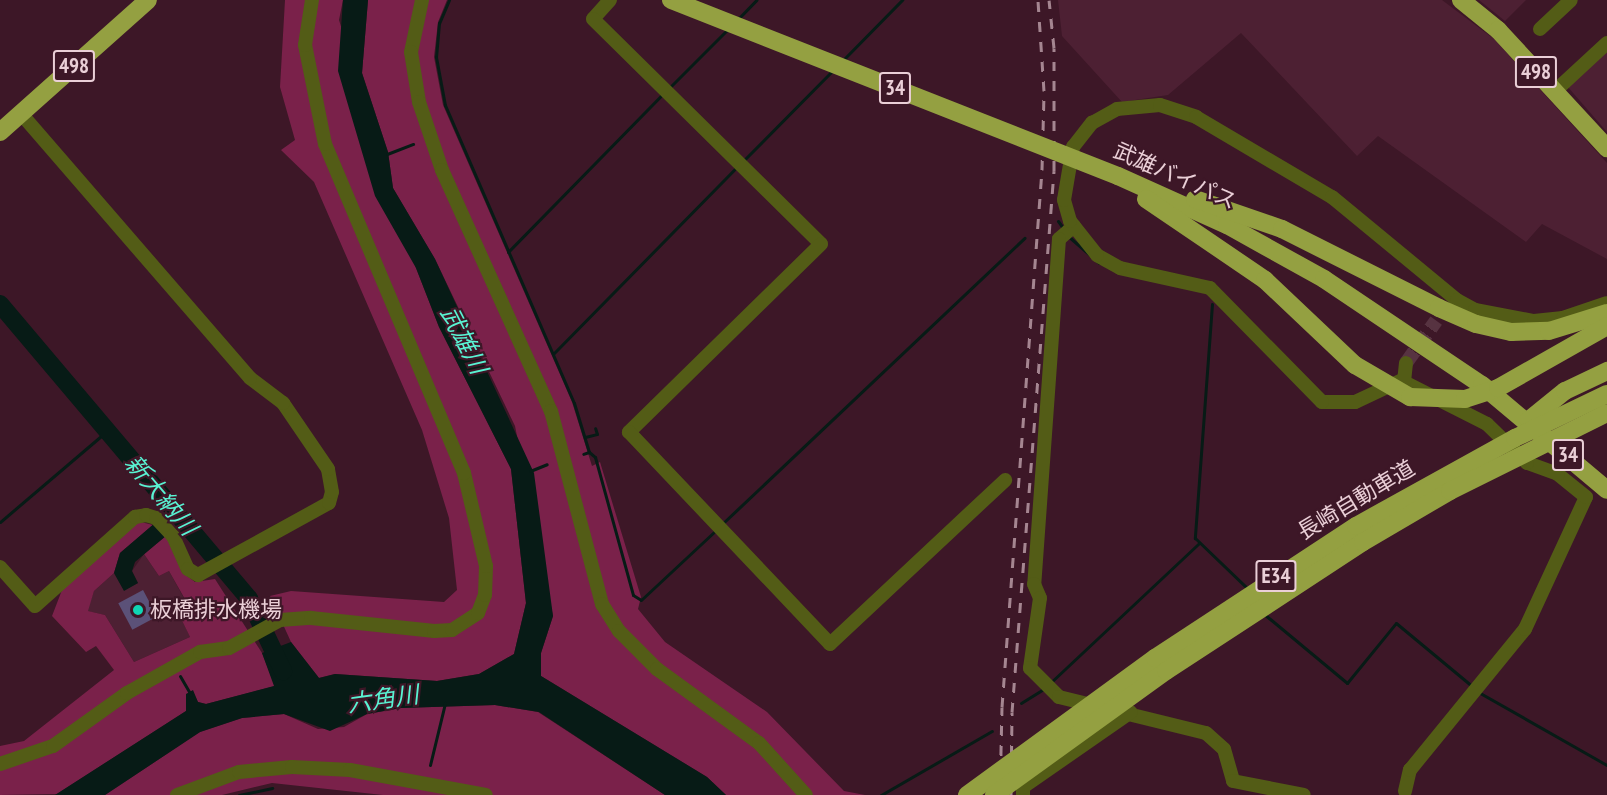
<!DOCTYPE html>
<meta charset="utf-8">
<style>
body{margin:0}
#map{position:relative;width:1607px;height:795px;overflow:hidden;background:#3d1727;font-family:"PT Sans Narrow","Noto Sans JP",sans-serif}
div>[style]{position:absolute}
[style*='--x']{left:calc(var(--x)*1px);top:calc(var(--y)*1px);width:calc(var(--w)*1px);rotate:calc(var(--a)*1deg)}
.built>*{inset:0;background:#4d2033}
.green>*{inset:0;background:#7a214a}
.water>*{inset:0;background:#071b16}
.stream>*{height:3px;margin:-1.5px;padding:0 1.5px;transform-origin:1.5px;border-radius:1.5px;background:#071b16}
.river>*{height:18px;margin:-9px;padding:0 9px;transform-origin:9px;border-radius:9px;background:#071b16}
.building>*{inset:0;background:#5b5178;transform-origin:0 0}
.minor-tunnel>*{height:14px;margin-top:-7px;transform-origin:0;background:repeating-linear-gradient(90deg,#573341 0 14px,transparent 0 21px)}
.minor>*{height:14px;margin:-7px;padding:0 7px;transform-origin:7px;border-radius:7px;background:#535c16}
.highway>*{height:18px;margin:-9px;padding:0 9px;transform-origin:9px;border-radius:9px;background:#94a041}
.rail>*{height:3px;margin-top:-1.5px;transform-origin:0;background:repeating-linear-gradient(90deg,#a58691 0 10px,transparent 0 20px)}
.highway-bridge>*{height:18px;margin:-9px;padding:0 9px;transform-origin:9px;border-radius:9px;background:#94a041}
.dots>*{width:16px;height:16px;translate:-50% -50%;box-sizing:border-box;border:3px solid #3d1727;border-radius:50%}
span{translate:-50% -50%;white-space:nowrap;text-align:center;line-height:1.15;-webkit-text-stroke:4.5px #3d1727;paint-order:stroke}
.shield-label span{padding:2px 4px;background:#3d1727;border:2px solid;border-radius:4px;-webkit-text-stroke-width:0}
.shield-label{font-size:21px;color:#eacfd7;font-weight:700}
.street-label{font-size:22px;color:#eacfd7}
.poi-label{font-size:22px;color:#eacfd7}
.left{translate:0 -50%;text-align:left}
.water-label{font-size:24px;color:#59f3d3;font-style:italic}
</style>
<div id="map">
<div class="built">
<div style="clip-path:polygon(1058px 0,1442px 0,1494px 39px,1607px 163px,1607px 259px,1542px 224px,1526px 242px,1378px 136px,1357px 156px,1241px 33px,1168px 95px,1122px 102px,1062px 36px)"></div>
<div style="clip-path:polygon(1479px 0,1526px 0,1505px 21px)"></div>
<div style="clip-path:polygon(1607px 49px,1607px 132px,1567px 86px)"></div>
<div style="clip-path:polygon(144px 554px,159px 576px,169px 571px,186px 602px,177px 608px,190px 637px,134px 662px,105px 615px,87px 611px,94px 591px,114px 573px,124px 590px,138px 583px,132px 571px)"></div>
</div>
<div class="green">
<div style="clip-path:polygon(285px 0,343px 0,339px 20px,416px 268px,439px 327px,511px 469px,526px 603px,514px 654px,479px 674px,437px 681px,335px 674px,319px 678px,291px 642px,270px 596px,291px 591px,444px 602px,457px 590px,449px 518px,422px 430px,314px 182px,281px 150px,295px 140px,280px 87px)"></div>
<div style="clip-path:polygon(368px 0,447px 0,438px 22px,434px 57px,443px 105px,572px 402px,592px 466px,600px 462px,641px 597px,638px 609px,665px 642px,767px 712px,844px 791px,865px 795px,726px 795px,707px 777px,541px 676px,541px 653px,553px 616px,515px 426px,435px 259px,393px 188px,388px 152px,362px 73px)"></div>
<div style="clip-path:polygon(137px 521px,153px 525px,120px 553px,114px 573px,94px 591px,88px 611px,105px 615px,134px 662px,190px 637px,176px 608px,186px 601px,169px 571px,159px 576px,144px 554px,166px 536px,182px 572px,195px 582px,215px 579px,262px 653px,275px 686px,206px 704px,198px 702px,192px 691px,186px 711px,57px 794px,0 795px,0 746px,24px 741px,114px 670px,96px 646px,86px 652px,52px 616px,62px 590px)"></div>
<div style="clip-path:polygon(495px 705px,538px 712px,665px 795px,383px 795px,272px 783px,222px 795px,105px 795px,200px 732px,242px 718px,284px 714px,318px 729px,344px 727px,367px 714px,401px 708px)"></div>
</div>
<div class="water">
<div style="clip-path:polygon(343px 0,368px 0,362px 73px,388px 152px,393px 188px,435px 259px,534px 473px,553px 616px,541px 653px,541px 676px,707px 777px,726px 795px,665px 795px,539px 712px,495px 705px,401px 708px,367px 714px,330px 731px,284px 714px,242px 718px,200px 732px,105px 795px,55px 795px,186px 711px,186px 694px,193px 690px,198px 702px,206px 704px,274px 686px,262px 653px,291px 642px,319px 678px,335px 674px,437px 681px,479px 674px,514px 654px,526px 603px,511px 469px,439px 327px,416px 268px,375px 196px,338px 71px)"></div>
<div style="clip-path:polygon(163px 516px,174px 529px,135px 562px,132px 571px,138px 583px,124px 591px,114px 573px,120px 553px)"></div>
</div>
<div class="stream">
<div style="--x:449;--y:0;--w:25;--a:113"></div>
<div style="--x:439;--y:23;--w:34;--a:95"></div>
<div style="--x:436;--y:57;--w:49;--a:79.4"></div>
<div style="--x:445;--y:105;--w:325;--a:66.6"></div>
<div style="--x:574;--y:403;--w:51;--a:73"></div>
<div style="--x:589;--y:452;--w:6;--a:162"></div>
<div style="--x:737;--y:20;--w:28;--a:-46"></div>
<div style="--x:842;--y:61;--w:86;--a:-45.5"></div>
<div style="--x:669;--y:88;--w:83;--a:-45"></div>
<div style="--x:387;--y:154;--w:28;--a:-21"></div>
<div style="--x:743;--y:161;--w:128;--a:-45.3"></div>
<div style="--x:1058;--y:221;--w:9;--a:54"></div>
<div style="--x:1068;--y:236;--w:41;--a:41.1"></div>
<div style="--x:508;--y:252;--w:220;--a:-45.6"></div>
<div style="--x:1212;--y:304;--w:235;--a:94.2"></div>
<div style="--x:1195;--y:538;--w:72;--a:43.9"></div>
<div style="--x:554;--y:353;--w:260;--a:-45.5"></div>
<div style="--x:585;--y:437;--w:12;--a:-14"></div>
<div style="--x:597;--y:434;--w:6;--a:-108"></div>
<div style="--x:589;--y:452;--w:8;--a:40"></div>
<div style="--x:595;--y:457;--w:143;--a:74.6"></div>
<div style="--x:633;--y:595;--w:9;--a:32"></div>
<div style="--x:641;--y:600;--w:103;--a:-43"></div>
<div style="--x:530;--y:471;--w:18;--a:-22"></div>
<div style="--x:0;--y:522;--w:140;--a:-40.4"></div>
<div style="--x:168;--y:523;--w:13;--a:-39"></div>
<div style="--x:723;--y:523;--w:415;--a:-43.4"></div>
<div style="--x:1264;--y:614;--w:108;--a:39.7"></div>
<div style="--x:1347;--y:683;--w:77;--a:-50.8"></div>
<div style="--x:1396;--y:623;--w:99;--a:39.7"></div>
<div style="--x:180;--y:676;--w:22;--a:60"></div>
<div style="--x:1049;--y:684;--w:206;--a:-43.2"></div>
<div style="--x:1480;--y:693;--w:146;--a:29.6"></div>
<div style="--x:1021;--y:703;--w:28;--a:-32"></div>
<div style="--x:430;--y:765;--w:64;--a:-76.4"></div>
<div style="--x:239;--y:795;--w:34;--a:-12"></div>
<div style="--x:881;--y:795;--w:128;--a:-30"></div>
</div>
<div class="river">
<div style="--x:0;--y:304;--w:386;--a:49.8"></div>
<div style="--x:249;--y:599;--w:80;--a:64.7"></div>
</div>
<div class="building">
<div style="left:143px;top:590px;width:30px;height:28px;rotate:62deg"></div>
</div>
<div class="minor-tunnel">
<div style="--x:1406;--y:363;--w:52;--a:-54.5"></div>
</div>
<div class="minor">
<div style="--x:422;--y:0;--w:53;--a:101.9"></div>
<div style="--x:411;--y:52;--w:51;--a:80.9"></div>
<div style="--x:419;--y:102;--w:72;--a:71.3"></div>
<div style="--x:442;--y:170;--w:265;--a:65.7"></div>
<div style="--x:551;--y:411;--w:200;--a:75.2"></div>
<div style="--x:602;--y:604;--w:32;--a:58"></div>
<div style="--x:619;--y:631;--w:54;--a:45"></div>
<div style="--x:657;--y:669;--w:126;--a:36"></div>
<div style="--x:759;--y:743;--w:70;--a:47.9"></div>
<div style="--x:610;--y:0;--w:25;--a:132"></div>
<div style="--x:593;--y:19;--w:320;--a:44.6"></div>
<div style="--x:821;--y:244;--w:269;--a:135.6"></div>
<div style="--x:629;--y:432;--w:292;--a:46.5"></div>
<div style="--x:830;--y:644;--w:240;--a:-43.1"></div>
<div style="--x:1540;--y:29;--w:42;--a:-43.1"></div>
<div style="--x:1554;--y:92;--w:72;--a:-42.8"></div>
<div style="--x:1074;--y:226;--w:20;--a:139"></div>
<div style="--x:1059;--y:239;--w:346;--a:94.1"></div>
<div style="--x:1034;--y:584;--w:15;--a:67"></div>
<div style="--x:1040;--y:598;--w:71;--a:98.1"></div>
<div style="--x:1030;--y:668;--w:41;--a:45"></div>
<div style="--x:1059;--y:697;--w:151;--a:13.8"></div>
<div style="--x:1206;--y:733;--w:24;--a:42"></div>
<div style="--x:1224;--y:749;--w:33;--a:74"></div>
<div style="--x:1233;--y:781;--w:72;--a:11.2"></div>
<div style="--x:1402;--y:380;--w:52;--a:154.9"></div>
<div style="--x:1355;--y:402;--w:33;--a:180"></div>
<div style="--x:1322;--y:402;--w:160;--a:-134.5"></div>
<div style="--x:1210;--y:288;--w:92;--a:-167.5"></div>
<div style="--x:1120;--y:268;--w:26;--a:-151"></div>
<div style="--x:1097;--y:255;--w:43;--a:-128.5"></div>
<div style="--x:1070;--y:221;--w:22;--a:-106"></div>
<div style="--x:1064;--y:200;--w:54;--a:-80.4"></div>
<div style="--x:1073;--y:147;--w:31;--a:-52"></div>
<div style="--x:1092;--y:123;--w:29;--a:-29"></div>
<div style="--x:1117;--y:109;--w:43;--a:-5.3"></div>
<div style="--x:1160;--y:105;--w:38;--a:18"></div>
<div style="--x:1196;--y:117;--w:158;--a:30.5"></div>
<div style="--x:1332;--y:197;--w:162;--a:39.5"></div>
<div style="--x:1457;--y:300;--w:21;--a:29"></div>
<div style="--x:1475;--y:310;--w:60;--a:10.6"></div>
<div style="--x:1534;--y:321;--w:29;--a:-6"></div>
<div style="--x:1563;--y:318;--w:46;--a:-18.8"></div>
<div style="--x:0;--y:567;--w:52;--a:48.1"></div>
<div style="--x:35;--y:606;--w:134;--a:-41.7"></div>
<div style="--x:135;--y:517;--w:11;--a:-10"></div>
<div style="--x:146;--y:515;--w:10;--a:17"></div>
<div style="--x:156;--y:518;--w:25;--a:47"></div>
<div style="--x:173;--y:536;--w:36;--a:66"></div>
<div style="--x:188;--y:569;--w:12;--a:31"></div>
<div style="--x:198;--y:575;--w:149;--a:-28.8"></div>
<div style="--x:329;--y:503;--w:11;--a:-75"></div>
<div style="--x:332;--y:492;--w:23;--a:-100"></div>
<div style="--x:328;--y:469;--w:80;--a:-124.3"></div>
<div style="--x:283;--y:403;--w:41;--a:-142.9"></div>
<div style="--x:250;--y:378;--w:349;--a:-130.9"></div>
<div style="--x:0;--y:764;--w:56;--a:-18.8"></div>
<div style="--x:53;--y:746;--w:91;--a:-35.6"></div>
<div style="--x:127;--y:693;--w:84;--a:-29.3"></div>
<div style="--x:200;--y:652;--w:29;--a:-8"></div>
<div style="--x:229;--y:648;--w:58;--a:-28.8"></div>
<div style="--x:280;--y:620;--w:31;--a:-4"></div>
<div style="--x:311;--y:618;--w:124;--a:6"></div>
<div style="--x:434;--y:631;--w:18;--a:-3"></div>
<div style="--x:452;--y:630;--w:31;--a:-33"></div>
<div style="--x:478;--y:613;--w:19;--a:-69"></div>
<div style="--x:485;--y:595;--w:29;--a:-88"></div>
<div style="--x:486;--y:566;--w:96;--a:-103.3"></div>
<div style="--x:464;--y:473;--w:357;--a:-112.9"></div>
<div style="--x:325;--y:144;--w:101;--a:-101.4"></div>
<div style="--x:305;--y:45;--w:46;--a:-81.2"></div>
<div style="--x:1405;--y:791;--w:22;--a:-77"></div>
<div style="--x:1410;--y:770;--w:182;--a:-50.8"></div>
<div style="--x:1525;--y:629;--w:145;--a:-65.2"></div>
<div style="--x:1586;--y:497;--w:36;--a:-141"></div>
<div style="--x:1558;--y:474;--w:33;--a:-160"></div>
<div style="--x:1527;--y:463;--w:56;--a:-135.7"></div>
<div style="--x:1487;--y:424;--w:93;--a:-153.2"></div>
<div style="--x:1404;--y:382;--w:19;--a:-84"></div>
<div style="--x:177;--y:795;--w:66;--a:-20.4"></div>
<div style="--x:239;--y:772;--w:53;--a:-5.4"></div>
<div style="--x:292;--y:767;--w:58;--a:3"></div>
<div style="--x:350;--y:770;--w:138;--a:10.4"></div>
<div style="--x:1023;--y:795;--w:8;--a:-90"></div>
<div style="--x:1023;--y:787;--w:131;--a:-34.8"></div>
</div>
<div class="highway">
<div style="--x:1461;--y:0;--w:48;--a:39"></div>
<div style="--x:1498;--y:30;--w:161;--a:47.3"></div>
<div style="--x:0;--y:132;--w:198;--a:-41.7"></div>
<div style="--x:1118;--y:176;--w:120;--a:24.2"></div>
<div style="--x:1227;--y:225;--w:111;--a:29.1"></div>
<div style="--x:1324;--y:279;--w:190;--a:33.9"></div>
<div style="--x:1482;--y:385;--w:163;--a:40"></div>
<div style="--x:1146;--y:199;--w:144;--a:34.2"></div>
<div style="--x:1265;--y:280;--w:124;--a:43.4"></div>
<div style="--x:1195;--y:199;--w:92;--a:19"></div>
<div style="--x:1282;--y:229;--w:176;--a:26.7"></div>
<div style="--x:1529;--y:420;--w:46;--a:-38.9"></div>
<div style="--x:1565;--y:391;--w:47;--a:-25.5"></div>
</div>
<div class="rail">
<div style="--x:1000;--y:795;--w:88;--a:-88.7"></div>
<div style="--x:1002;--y:707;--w:538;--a:-85.74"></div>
<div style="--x:1042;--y:170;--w:79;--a:-88.5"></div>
<div style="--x:1044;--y:91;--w:91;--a:-93.8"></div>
<div style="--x:1011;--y:795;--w:83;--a:-89.3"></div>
<div style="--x:1012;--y:712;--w:543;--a:-85.56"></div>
<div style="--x:1054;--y:171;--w:123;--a:-90"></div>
<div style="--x:1054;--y:48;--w:48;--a:-95.9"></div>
</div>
<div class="highway-bridge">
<div style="--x:671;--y:0;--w:480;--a:21.5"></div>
<div style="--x:1439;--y:308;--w:40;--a:23.4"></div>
<div style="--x:1476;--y:324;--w:36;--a:13"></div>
<div style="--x:1511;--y:332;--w:38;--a:-2"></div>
<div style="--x:1549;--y:331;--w:61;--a:-17.2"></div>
<div style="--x:1355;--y:365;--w:64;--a:30.2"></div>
<div style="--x:1410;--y:397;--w:55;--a:2.1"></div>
<div style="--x:1465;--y:399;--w:35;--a:-18"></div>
<div style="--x:1498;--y:388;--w:125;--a:-29.6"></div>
<div style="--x:967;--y:795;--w:233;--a:-36.1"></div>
<div style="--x:1155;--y:658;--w:240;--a:-33.3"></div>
<div style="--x:1356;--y:526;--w:182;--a:-29"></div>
<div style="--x:1515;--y:438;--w:102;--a:-25.6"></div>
<div style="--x:994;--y:795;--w:212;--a:-35.8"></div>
<div style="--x:1166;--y:671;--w:235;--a:-33.2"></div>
<div style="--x:1363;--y:542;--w:101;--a:-30.4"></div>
<div style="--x:1450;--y:491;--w:175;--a:-26.4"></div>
</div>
<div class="dots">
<div style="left:138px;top:610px;background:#10d5b4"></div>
</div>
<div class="shield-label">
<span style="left:74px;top:66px">498</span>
<span style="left:1536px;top:72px">498</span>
<span style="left:895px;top:88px">34</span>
<span style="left:1568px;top:455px">34</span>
<span style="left:1276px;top:576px">E34</span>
</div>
<div class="street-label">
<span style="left:1175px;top:176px;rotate:24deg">武雄バイパス</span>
<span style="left:1356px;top:500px;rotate:-31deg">長崎自動車道</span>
</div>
<div class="poi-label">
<span class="left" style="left:150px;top:610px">板橋排水機場</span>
</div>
<div class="water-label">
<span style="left:464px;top:340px;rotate:63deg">武雄川</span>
<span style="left:161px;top:495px;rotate:50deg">新大納川</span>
<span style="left:383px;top:699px;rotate:-8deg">六角川</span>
</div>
</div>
